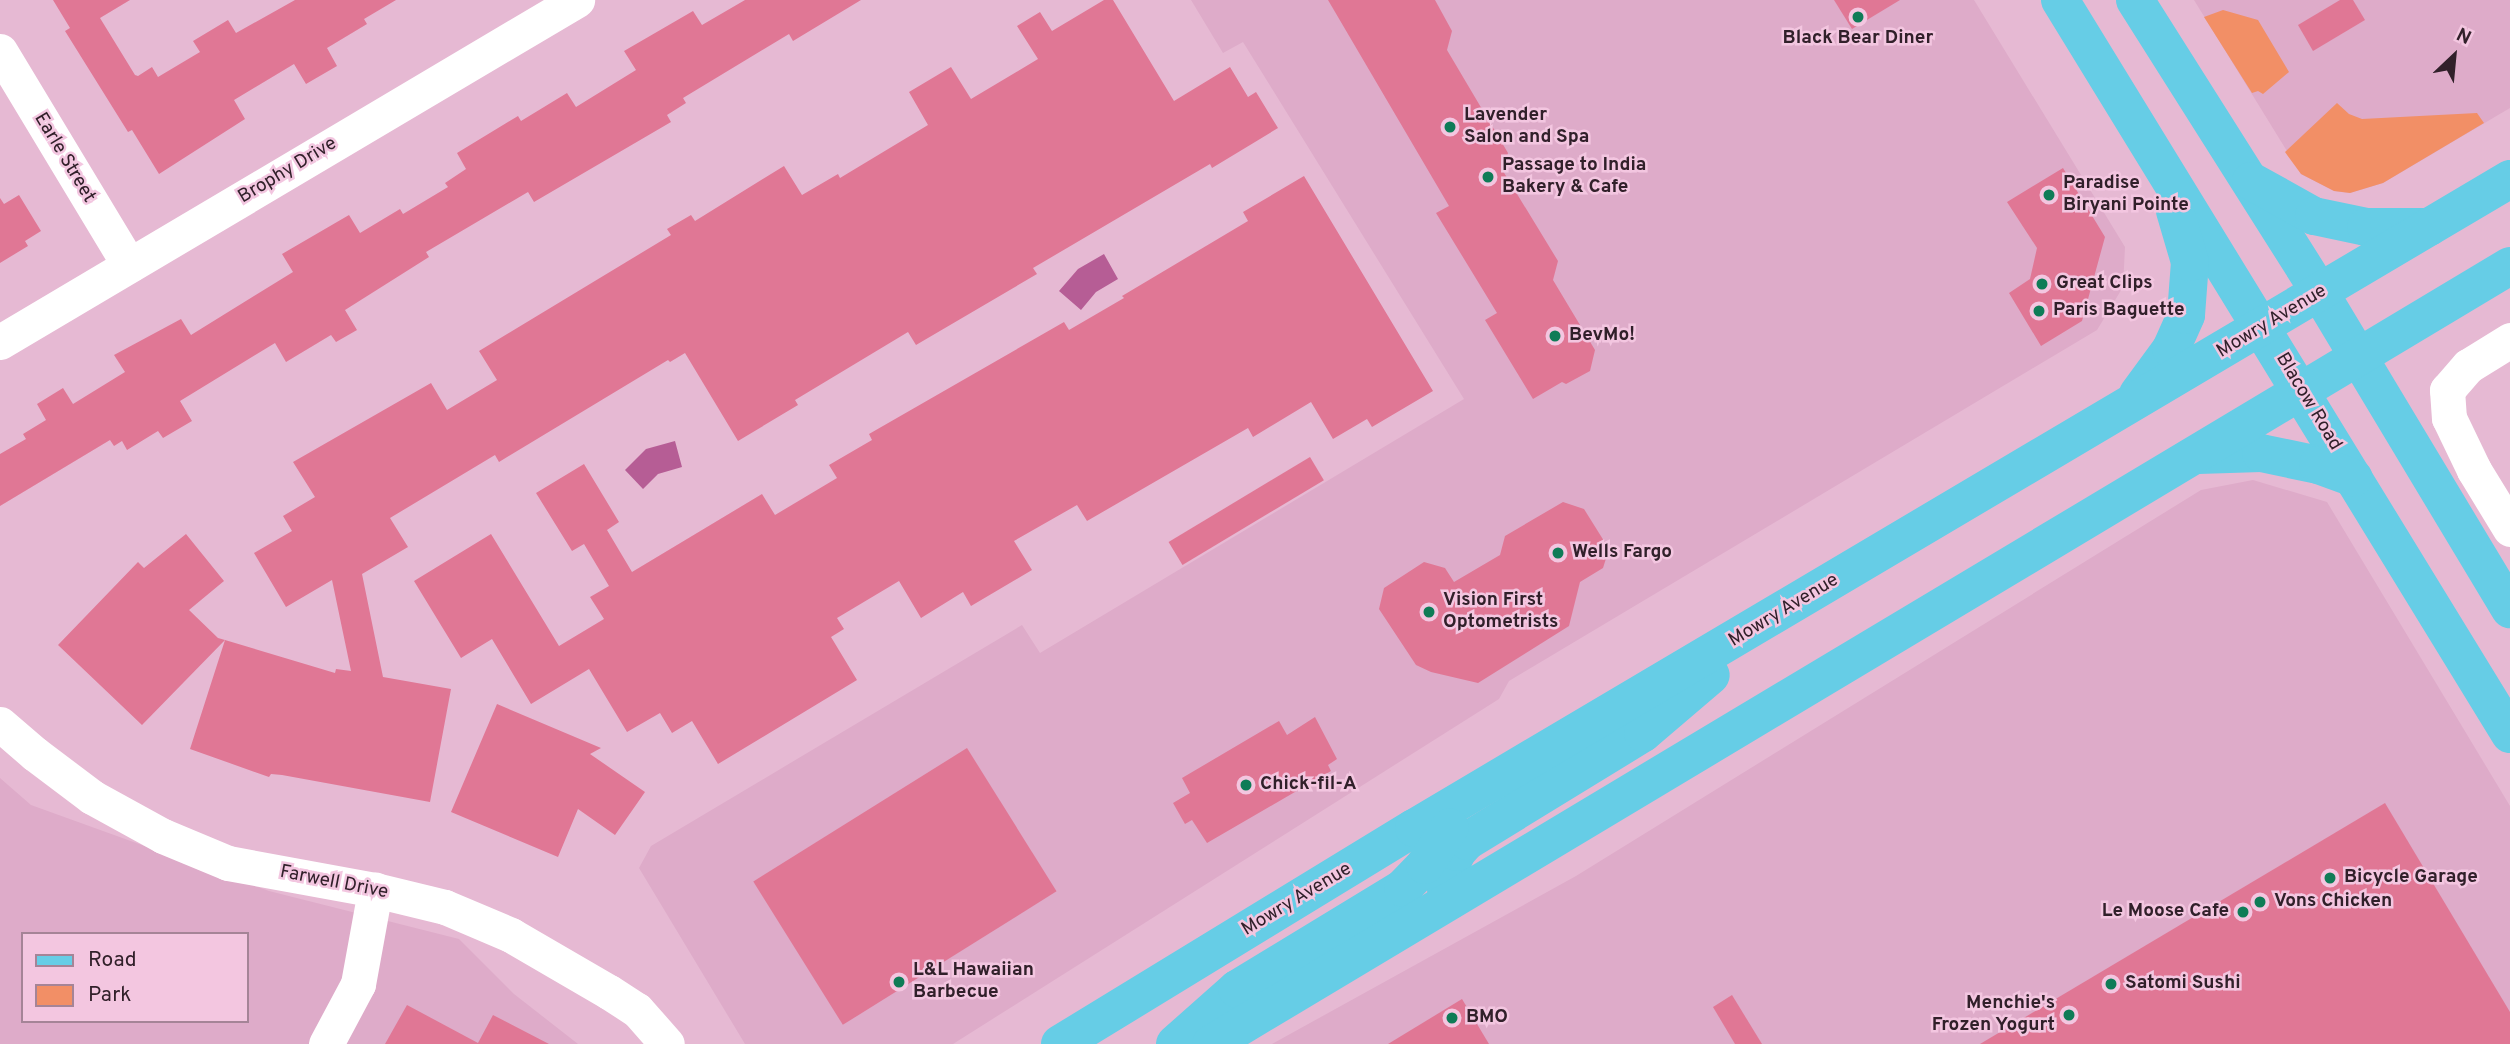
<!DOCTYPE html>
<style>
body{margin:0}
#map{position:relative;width:2510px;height:1044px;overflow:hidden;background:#e6b9d3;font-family:Overpass,sans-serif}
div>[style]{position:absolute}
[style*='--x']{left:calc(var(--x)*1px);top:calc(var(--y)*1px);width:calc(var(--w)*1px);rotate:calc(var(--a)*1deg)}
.built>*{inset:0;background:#deabc9}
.green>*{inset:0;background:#f28f66}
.water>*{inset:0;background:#b65d95}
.building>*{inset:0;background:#e07795;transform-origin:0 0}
.minor>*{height:35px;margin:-17.5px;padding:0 17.5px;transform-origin:17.5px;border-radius:17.5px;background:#fff}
.major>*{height:38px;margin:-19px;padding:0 19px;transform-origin:19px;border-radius:19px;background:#66cde6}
.dots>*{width:19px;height:19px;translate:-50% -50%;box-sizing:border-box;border:4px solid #f3c6e0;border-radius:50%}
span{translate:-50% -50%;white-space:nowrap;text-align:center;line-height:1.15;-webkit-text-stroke:5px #f3c6e0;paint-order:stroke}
.poi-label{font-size:19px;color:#31202a;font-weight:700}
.left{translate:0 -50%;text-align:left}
.right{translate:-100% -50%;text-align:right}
.street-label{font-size:19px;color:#31202a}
.legend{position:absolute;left:21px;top:932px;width:228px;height:91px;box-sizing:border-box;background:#f3c6e0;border:2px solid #a58497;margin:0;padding:9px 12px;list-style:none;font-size:21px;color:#31202a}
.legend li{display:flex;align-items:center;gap:14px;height:35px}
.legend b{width:35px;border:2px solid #a58497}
.north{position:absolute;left:2419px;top:21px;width:70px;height:70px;-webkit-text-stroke:5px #f3c6e0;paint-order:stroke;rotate:26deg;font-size:19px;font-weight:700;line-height:28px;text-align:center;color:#31202a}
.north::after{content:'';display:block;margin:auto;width:24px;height:32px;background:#31202a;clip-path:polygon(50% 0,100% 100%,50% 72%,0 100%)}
</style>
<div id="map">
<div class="built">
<div style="clip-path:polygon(1191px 0,1974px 0,2125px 247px,2123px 287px,2097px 330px,1509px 681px,1499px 699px,953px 1044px,745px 1044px,639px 868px,651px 846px,1022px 625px,1040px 653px,1464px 399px,1243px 42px,1223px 53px)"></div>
<div style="clip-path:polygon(2194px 0,2510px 0,2510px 108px,2383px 183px,2350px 193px,2334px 191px,2301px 174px)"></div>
<div style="clip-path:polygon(2253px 480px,2327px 502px,2510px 806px,2510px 1044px,1272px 1044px,1576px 876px,2201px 490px)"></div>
<div style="clip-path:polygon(evenodd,0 778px,31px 805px,269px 891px,459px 939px,514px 994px,578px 1044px,0 1044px,0 778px,23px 934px,247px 934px,247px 1021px,23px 1021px,23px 934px)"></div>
</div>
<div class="green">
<div style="clip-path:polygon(2223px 10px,2258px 20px,2289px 72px,2263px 94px,2258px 91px,2252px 93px,2204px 17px)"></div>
<div style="clip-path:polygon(2337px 103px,2349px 114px,2362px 119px,2477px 113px,2484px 123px,2383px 183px,2350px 193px,2334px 191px,2301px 174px,2285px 152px)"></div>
</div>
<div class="water">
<div style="clip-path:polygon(1104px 254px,1118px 279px,1096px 292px,1081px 310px,1059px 291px,1078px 269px)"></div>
<div style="clip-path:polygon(675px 441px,682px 467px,658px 474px,643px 489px,625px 470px,646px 449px)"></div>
</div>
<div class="building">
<div style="clip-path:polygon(53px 0,130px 0,100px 18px,135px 75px,138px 76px,152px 67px,158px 77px,200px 52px,193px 41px,228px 20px,236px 33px,295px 0,396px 0,364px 19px,367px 24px,327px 48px,337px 66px,306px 84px,294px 64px,234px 100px,245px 119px,159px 174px,132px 130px,128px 132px,65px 31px,70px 28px)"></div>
<div style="clip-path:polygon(745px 0,861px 0,793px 41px,789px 34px,683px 98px,686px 103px,667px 115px,671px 122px,534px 202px,528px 192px,426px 252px,429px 257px,345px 310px,357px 330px,336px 342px,331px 335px,286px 362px,275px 343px,180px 401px,192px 421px,163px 438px,158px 431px,127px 450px,122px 441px,114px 446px,110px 440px,0 506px,0 454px,26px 439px,23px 434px,46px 420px,37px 404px,63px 388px,73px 404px,125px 372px,114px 355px,181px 319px,191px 335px,293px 272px,282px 254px,349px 215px,360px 233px,400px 209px,403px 214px,448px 187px,445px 183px,466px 169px,457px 153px,518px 116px,521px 121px,567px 93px,576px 107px,636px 70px,624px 51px,693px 11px,702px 25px)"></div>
<div style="clip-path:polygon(1104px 0,1113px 0,1174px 101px,1230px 67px,1248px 97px,1256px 92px,1278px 128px,1212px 168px,1210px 164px,1033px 268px,1037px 274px,916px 345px,908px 332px,795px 400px,798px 405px,738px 441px,685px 353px,670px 362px,668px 360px,499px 462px,495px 455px,390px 518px,408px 547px,362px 574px,383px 677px,451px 689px,430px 802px,282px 775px,271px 774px,269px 777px,190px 749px,225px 640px,335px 673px,336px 669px,351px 671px,332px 580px,286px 607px,254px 553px,292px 531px,283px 516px,315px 497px,293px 462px,431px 383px,447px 410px,497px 380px,479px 351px,671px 235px,667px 229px,691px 215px,695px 221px,784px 166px,802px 195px,838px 174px,840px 178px,928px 125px,909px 92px,951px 67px,971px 99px,1038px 59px,1017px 26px,1040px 12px,1052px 31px)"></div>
<div style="clip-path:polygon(1328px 0,1435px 0,1452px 31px,1447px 50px,1508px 153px,1503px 171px,1558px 261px,1553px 280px,1595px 350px,1590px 371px,1566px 384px,1562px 382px,1533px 399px,1485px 320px,1497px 313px,1436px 213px,1449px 206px)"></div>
<div style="clip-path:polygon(1834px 0,1900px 0,1852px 29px)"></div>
<div style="clip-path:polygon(2340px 0,2353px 0,2365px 20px,2313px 51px,2298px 25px)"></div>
<div style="clip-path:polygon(2063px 168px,2105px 237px,2082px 321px,2041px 346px,2009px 293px,2030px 279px,2037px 248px,2007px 202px)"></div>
<div style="clip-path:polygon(1304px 176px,1433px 391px,1372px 427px,1367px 419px,1333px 439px,1311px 402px,1253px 437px,1248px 428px,1087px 521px,1077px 505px,1014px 541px,1032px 570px,971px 606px,963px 592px,921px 618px,899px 581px,837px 618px,844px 629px,831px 637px,857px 680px,718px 764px,692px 721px,672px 733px,660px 713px,627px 732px,589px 669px,531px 704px,492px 639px,461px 658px,414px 581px,491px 534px,559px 646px,604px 619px,590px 597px,609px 586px,584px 544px,572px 551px,536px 493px,584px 464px,619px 522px,607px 530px,632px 572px,762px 494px,775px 515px,837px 478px,829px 465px,872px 440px,869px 434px,1064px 322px,1069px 330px,1124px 298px,1122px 296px,1248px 221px,1243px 212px)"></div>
<div style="clip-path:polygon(19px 195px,41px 231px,25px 241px,28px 246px,0 263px,0 198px,4px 204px)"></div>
<div style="left:1310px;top:457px;width:27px;height:165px;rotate:59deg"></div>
<div style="clip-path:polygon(1563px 502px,1584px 509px,1609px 549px,1603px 568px,1580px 582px,1569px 626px,1478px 683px,1431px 672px,1416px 665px,1379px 609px,1384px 588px,1424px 562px,1445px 568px,1454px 582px,1500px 555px,1505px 536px)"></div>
<div style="clip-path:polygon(186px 534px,224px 581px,189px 610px,218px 638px,225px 640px,142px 725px,58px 645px,138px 562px,144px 568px)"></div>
<div style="clip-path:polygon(497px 704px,601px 748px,590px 754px,645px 792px,615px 835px,578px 809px,558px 857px,451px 812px)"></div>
<div style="clip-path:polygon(1315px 717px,1337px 759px,1328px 765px,1331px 771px,1207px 843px,1192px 820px,1185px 824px,1173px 803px,1190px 793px,1182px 778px,1279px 721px,1287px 735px)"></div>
<div style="left:967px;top:748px;width:169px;height:252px;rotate:58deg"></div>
<div style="clip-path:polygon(2385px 803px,2510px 1012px,2510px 1044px,1980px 1044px)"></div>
<div style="clip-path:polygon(1732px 995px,1762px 1044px,1735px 1044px,1713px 1007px)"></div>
<div style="clip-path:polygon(1462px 999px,1489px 1044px,1388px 1044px)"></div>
<div style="clip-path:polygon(407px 1005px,478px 1043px,493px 1015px,549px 1044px,385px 1044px)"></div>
</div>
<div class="minor">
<div style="--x:0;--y:51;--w:250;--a:58.9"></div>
<div style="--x:2510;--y:340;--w:49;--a:148.2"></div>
<div style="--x:2468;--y:366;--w:32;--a:131"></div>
<div style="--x:2447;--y:390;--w:28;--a:86"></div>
<div style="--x:2449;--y:418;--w:58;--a:64.3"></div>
<div style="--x:2474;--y:470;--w:69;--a:58.6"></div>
<div style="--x:0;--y:342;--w:671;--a:-30.66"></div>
<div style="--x:0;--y:724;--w:46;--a:40.6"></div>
<div style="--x:35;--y:754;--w:71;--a:37"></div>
<div style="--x:92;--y:797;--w:81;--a:28.8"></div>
<div style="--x:163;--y:836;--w:70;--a:22.6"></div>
<div style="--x:228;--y:863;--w:149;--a:10.4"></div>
<div style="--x:375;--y:890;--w:72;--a:13.7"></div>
<div style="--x:445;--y:907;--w:72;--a:23"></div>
<div style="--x:511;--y:935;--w:113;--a:30.2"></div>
<div style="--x:609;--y:992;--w:33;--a:33"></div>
<div style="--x:637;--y:1010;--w:45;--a:48.6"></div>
<div style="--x:326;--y:1044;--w:68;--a:-61.9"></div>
<div style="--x:358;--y:984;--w:96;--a:-79.7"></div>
</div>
<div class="major">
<div style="--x:2060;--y:0;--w:861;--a:58.49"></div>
<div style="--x:2135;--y:0;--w:347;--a:57.7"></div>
<div style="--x:2320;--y:293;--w:369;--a:59"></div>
<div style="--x:2251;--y:181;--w:72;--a:29.1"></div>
<div style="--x:2314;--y:216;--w:53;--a:11.9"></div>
<div style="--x:2366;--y:227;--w:63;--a:0"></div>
<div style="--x:2138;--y:394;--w:56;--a:-53.7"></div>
<div style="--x:2171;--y:349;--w:37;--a:-66"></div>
<div style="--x:2186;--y:315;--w:53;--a:-85.7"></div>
<div style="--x:2190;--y:262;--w:53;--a:-106.4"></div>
<div style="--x:2198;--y:455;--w:63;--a:-1.8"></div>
<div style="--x:2261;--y:453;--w:58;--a:11.9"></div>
<div style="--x:2318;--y:465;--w:38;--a:20"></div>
<div style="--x:1449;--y:901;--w:13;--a:-103"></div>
<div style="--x:1446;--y:888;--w:16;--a:-83"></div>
<div style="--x:1448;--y:872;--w:22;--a:-66"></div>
<div style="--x:1457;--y:852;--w:15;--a:-48"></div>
<div style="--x:1467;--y:841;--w:206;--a:-31.5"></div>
<div style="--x:1643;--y:733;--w:89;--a:-40.5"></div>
<div style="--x:1060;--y:1044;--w:415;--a:-31.4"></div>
<div style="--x:1414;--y:828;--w:1274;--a:-30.63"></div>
<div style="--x:1175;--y:1044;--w:83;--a:-41.6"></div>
<div style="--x:1237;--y:989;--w:194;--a:-31.3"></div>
<div style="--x:1403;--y:888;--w:32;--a:-46"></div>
<div style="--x:1425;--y:865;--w:45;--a:-56.7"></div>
<div style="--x:1211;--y:1044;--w:1514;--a:-30.92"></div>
</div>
<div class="dots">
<div style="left:1858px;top:17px;background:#0f7c57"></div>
<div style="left:1450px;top:127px;background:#0f7c57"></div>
<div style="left:1488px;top:177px;background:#0f7c57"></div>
<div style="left:2049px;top:195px;background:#0f7c57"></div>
<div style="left:2042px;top:284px;background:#0f7c57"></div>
<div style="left:2039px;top:311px;background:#0f7c57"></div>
<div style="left:1555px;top:336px;background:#0f7c57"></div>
<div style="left:1558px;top:553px;background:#0f7c57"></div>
<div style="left:1429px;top:612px;background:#0f7c57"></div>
<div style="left:1246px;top:785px;background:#0f7c57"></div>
<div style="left:2330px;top:878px;background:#0f7c57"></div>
<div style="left:2260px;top:902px;background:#0f7c57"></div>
<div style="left:2243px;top:912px;background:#0f7c57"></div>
<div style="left:899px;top:982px;background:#0f7c57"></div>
<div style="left:2111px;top:984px;background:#0f7c57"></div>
<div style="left:2069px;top:1015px;background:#0f7c57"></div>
<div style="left:1452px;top:1018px;background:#0f7c57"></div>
</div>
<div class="poi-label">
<span style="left:1858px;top:39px">Black Bear Diner</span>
<span class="left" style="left:1464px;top:127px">Lavender<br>Salon and Spa</span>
<span class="left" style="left:1502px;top:177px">Passage to India<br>Bakery &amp; Cafe</span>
<span class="left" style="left:2063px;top:195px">Paradise<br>Biryani Pointe</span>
<span class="left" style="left:2056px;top:284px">Great Clips</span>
<span class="left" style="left:2053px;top:311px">Paris Baguette</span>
<span class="left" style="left:1569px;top:336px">BevMo!</span>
<span class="left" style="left:1572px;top:553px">Wells Fargo</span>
<span class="left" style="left:1443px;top:612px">Vision First<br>Optometrists</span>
<span class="left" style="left:1260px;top:785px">Chick-fil-A</span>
<span class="left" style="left:2344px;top:878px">Bicycle Garage</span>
<span class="left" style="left:2274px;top:902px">Vons Chicken</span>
<span class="right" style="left:2229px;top:912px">Le Moose Cafe</span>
<span class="left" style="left:913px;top:982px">L&amp;L Hawaiian<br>Barbecue</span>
<span class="left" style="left:2125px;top:984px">Satomi Sushi</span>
<span class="right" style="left:2055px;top:1015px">Menchie's<br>Frozen Yogurt</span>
<span class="left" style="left:1466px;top:1018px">BMO</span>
</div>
<div class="street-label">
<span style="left:64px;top:158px;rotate:59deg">Earle Street</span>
<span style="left:288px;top:171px;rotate:-31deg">Brophy Drive</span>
<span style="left:2272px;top:322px;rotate:-31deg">Mowry Avenue</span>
<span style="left:2308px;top:402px;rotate:59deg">Blacow Road</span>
<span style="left:1784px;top:611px;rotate:-31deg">Mowry Avenue</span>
<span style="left:334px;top:883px;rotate:11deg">Farwell Drive</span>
<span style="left:1297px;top:900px;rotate:-31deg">Mowry Avenue</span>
</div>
<ul class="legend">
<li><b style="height:9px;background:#66cde6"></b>Road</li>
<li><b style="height:19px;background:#f28f66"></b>Park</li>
</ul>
<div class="north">N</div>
</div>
